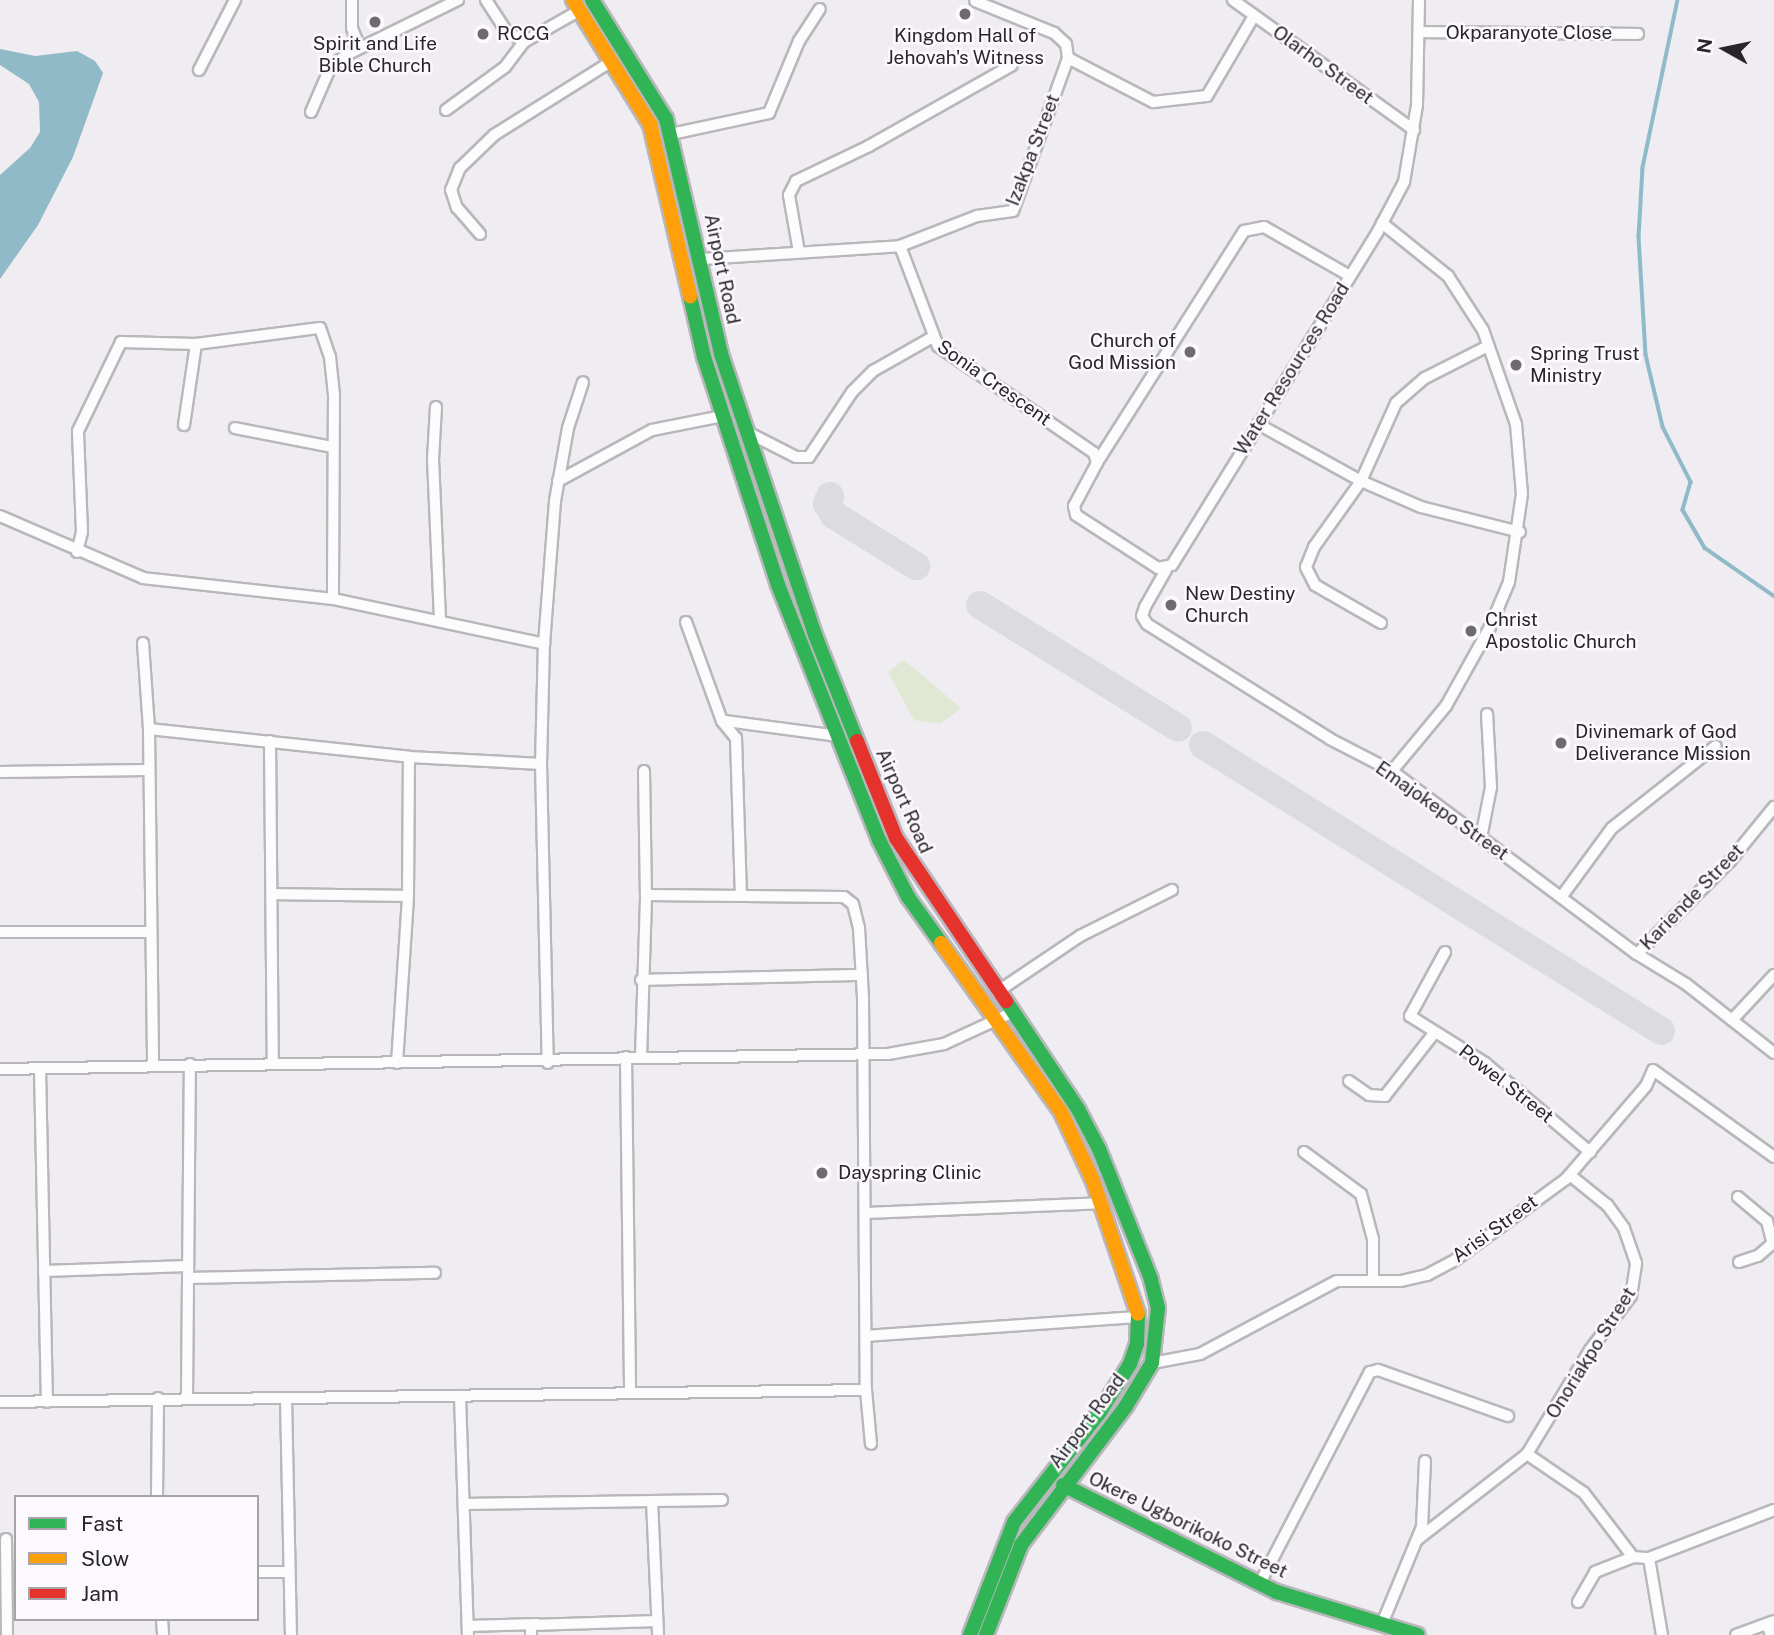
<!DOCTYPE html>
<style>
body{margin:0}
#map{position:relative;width:1774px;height:1635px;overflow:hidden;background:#efecf2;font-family:"Public Sans",sans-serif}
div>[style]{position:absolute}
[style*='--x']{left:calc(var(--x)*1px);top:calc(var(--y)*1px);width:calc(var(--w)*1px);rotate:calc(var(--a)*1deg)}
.green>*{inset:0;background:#e0e8d3}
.water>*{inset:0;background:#90bac7}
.stream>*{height:3.5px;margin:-1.75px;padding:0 1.75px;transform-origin:1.75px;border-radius:1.75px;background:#90bac7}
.taxiway>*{height:28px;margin:-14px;padding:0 14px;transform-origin:14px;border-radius:14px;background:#dcdbde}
.roads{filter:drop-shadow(2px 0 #b9b7bb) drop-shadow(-2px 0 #b9b7bb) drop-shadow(0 2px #b9b7bb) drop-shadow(0 -2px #b9b7bb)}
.street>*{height:10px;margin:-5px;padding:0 5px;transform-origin:5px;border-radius:5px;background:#fdfcfd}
.fast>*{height:14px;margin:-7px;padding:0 7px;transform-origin:7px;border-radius:7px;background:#30b455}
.slow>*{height:14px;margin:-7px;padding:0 7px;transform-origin:7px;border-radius:7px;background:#ff9f0a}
.jam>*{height:14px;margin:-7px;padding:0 7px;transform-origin:7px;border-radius:7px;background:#e5322d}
.dots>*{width:19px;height:19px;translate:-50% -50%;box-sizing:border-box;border:4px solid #fbf8fe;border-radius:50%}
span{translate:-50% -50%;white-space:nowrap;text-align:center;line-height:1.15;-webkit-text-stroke:5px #fbf8fe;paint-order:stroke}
.street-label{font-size:19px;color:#28262a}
.poi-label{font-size:19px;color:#28262a}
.left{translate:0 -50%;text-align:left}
.right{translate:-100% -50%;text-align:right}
.legend{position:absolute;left:14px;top:1495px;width:245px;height:126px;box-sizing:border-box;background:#fbf8fe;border:2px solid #a7a4a9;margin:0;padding:9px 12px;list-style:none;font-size:21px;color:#28262a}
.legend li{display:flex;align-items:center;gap:14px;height:35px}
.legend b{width:35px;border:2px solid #a7a4a9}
.north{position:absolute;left:1690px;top:14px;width:70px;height:70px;-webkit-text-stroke:5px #fbf8fe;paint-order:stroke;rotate:279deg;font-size:19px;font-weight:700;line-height:28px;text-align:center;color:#28262a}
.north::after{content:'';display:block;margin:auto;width:24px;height:32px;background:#28262a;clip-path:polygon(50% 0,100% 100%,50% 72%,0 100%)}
</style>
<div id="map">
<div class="green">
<div style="clip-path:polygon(904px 660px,961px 708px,940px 724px,914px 720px,888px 672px)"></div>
</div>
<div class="water">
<div style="clip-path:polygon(0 49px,35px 56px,77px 51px,95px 61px,103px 73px,73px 157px,38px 225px,0 279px,0 175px,30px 148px,40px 132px,39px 102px,29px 84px,0 65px)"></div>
</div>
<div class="stream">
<div style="--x:1678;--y:0;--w:172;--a:101.8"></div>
<div style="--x:1643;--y:168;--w:69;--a:93.3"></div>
<div style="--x:1639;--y:237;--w:118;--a:86.6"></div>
<div style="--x:1646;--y:355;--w:74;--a:76.7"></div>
<div style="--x:1663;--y:427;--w:62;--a:63"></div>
<div style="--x:1691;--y:482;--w:29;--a:106"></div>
<div style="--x:1683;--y:510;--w:44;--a:59.9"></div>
<div style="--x:1705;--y:548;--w:84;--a:34.8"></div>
</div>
<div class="taxiway">
<div style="--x:830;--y:496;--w:8;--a:113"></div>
<div style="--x:827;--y:503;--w:14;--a:60"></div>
<div style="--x:834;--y:515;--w:97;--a:31.9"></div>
<div style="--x:980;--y:605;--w:233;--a:31.8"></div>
<div style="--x:1203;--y:745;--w:540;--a:31.98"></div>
</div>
<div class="roads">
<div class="street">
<div style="--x:352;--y:0;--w:28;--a:90"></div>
<div style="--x:352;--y:28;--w:19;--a:69"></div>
<div style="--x:486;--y:0;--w:37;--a:57"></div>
<div style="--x:506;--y:31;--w:21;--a:31"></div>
<div style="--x:524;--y:42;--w:64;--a:-29.7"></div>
<div style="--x:1233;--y:0;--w:223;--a:35.7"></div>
<div style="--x:1419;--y:32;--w:219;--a:0.5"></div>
<div style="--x:1068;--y:58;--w:96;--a:27.4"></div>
<div style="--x:1153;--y:102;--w:54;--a:-6.3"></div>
<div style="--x:1207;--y:96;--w:93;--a:-59.6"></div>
<div style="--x:199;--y:70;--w:79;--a:-62.8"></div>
<div style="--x:446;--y:110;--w:73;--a:-36.1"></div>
<div style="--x:505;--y:67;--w:31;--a:-53"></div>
<div style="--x:311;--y:112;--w:48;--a:-66.6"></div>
<div style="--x:330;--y:68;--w:21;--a:-39"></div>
<div style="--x:346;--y:55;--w:125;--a:-26.2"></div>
<div style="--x:671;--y:134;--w:100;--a:-12.1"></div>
<div style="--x:769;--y:113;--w:78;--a:-67.4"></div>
<div style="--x:799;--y:41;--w:38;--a:-57"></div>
<div style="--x:1382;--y:223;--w:85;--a:38.8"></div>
<div style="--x:1448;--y:276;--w:64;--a:57.1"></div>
<div style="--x:1483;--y:330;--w:100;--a:70.7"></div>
<div style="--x:1516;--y:424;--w:70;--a:85.1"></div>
<div style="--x:1522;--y:494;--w:89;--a:98.4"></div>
<div style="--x:1509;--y:582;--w:49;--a:112.9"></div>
<div style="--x:1490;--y:627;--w:90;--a:119.1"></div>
<div style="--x:1446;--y:706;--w:85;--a:129.7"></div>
<div style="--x:480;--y:234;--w:35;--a:-131"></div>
<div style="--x:457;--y:208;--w:19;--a:-108"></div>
<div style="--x:451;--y:190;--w:24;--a:-68"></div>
<div style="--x:460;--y:168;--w:47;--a:-44.1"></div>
<div style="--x:494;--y:135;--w:139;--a:-32.1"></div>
<div style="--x:900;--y:246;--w:107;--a:69.2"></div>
<div style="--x:938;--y:346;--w:189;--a:34.4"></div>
<div style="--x:1094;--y:453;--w:10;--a:73"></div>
<div style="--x:799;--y:252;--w:58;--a:-100"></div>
<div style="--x:789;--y:195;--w:16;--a:-63"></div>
<div style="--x:796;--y:181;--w:81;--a:-25.6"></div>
<div style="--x:869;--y:146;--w:164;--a:-29.5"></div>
<div style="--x:701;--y:259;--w:199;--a:-3.7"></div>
<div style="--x:900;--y:246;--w:83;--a:-21.3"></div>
<div style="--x:977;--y:216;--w:36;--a:-8"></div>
<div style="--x:1013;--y:211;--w:163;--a:-70.2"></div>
<div style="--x:1068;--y:58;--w:14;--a:-98"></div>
<div style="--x:1066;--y:44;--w:16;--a:-137"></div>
<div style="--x:1054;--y:33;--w:85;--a:-157.9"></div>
<div style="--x:1350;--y:276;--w:99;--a:-150.3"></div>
<div style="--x:1264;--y:227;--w:20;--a:169"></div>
<div style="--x:1244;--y:231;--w:275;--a:122.4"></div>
<div style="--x:1097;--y:463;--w:49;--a:118.1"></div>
<div style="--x:1074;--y:506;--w:9;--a:77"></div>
<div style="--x:1076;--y:515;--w:98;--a:32.9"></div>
<div style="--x:1158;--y:568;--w:14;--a:-12"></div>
<div style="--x:1172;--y:565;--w:392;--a:-58.3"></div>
<div style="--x:1378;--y:231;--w:55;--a:-62"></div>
<div style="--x:1404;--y:182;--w:78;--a:-80.4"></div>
<div style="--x:1417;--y:105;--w:105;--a:-88.9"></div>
<div style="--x:436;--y:407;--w:52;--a:93.3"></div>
<div style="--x:433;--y:459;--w:162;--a:87.5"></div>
<div style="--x:1258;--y:424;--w:118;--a:29"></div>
<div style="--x:1361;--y:481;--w:65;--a:23.4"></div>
<div style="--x:1421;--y:507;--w:102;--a:14.2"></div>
<div style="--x:184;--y:425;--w:82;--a:-81.6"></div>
<div style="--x:235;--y:428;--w:100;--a:11"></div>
<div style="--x:747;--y:432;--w:55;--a:27"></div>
<div style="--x:796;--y:457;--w:13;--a:0"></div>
<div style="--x:809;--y:457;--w:78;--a:-56.5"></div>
<div style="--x:852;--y:392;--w:30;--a:-45"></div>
<div style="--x:873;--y:371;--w:67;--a:-29.6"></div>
<div style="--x:558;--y:481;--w:107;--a:-28.5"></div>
<div style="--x:652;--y:430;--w:72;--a:-11.2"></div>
<div style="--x:0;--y:516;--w:156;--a:23.4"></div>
<div style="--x:143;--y:578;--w:191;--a:6.3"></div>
<div style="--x:333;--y:599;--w:216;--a:12"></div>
<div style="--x:77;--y:552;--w:21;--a:-76"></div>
<div style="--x:82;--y:532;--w:101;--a:-92.3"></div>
<div style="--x:78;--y:431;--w:99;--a:-64.2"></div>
<div style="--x:121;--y:342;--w:75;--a:1.5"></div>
<div style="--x:196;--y:344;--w:125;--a:-7.4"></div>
<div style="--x:320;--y:328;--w:31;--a:71"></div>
<div style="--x:330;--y:357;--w:38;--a:84"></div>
<div style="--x:334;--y:395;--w:204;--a:90.3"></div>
<div style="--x:1166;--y:570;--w:43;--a:119.6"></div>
<div style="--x:1145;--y:607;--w:9;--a:108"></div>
<div style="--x:1142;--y:616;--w:9;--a:58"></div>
<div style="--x:1147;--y:624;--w:216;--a:32.1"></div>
<div style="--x:1330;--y:739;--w:70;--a:27.3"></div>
<div style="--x:1392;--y:771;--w:306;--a:36.8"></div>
<div style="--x:1637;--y:954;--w:57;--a:31.5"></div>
<div style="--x:1686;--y:984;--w:112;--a:38.1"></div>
<div style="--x:686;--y:622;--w:105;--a:70"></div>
<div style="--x:722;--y:721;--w:22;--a:51"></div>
<div style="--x:736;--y:738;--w:158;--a:88.2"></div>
<div style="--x:1381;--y:623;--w:76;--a:-150.1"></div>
<div style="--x:1315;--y:585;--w:20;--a:-117"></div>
<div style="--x:1306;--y:567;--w:22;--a:-68"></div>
<div style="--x:1314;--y:547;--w:81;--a:-54.5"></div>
<div style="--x:1361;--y:481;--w:85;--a:-65.8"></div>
<div style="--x:1396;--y:403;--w:38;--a:-41"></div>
<div style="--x:1425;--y:378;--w:71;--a:-26.9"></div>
<div style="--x:143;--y:643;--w:86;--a:86"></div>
<div style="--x:149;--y:729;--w:335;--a:89.3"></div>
<div style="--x:726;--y:721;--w:114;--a:7.6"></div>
<div style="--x:149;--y:729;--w:262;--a:6.1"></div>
<div style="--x:409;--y:757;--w:132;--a:3"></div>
<div style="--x:541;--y:764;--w:120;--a:-88.6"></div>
<div style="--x:544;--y:644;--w:143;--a:-85.6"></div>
<div style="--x:555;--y:501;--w:74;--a:-79.9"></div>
<div style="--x:568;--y:428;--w:48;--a:-71.9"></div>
<div style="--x:270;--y:741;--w:322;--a:89.5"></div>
<div style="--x:541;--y:764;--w:299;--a:88.7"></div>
<div style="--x:644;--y:771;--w:124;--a:89.1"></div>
<div style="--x:0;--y:772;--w:146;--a:-0.8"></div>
<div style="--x:1481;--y:838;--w:52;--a:-78.9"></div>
<div style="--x:1491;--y:787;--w:73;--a:-93.1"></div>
<div style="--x:272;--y:894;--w:136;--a:0.8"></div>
<div style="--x:1562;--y:896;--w:84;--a:-53.7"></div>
<div style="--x:1612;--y:828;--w:132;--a:-38.3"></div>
<div style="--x:0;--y:932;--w:149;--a:0"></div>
<div style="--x:1445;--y:952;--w:73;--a:118.7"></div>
<div style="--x:1410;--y:1016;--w:89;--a:32.1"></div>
<div style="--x:1485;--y:1063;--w:138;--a:40.3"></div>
<div style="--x:1637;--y:954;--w:132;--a:-45"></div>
<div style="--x:1730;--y:861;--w:70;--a:-50.8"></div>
<div style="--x:641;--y:980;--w:221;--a:-1.3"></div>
<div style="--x:997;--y:992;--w:100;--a:-34"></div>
<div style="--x:1080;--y:936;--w:103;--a:-26.6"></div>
<div style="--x:1732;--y:1020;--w:62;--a:-47"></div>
<div style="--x:626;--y:1057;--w:336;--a:89.3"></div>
<div style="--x:641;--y:1057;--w:162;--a:-88.2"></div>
<div style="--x:646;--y:895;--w:198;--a:0.6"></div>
<div style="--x:844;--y:897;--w:11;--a:38"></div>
<div style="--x:853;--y:904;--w:25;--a:76"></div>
<div style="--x:859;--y:928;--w:70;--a:86.7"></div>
<div style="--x:863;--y:998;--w:392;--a:89.6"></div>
<div style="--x:866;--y:1390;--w:54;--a:84.7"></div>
<div style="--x:397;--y:1063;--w:167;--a:-86.2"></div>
<div style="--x:408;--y:896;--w:139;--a:-89.6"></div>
<div style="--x:0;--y:1069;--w:888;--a:-0.97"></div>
<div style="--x:888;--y:1054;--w:57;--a:-10.1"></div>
<div style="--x:944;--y:1044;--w:74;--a:-24.8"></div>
<div style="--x:40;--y:1069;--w:333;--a:88.8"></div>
<div style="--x:1349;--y:1081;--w:24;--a:35"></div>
<div style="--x:1369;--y:1095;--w:16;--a:4"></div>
<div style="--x:1385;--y:1096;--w:81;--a:-52"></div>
<div style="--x:1304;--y:1152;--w:71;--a:36.4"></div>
<div style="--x:1361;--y:1194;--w:47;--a:75.1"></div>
<div style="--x:1373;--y:1239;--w:40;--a:90"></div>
<div style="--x:1738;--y:1197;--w:38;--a:40"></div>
<div style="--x:1767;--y:1221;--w:21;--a:76"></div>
<div style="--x:865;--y:1213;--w:236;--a:-2.4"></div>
<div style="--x:1739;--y:1262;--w:20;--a:-18"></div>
<div style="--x:1758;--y:1256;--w:21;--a:-41"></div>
<div style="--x:44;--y:1271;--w:144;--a:-2"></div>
<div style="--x:188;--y:1278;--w:247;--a:-1.2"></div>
<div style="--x:866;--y:1336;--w:274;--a:-4"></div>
<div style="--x:1152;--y:1363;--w:49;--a:-10.6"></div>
<div style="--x:1200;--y:1354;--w:155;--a:-28.1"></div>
<div style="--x:1337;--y:1281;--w:64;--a:0"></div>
<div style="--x:1401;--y:1281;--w:27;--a:-13"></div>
<div style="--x:1427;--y:1275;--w:32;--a:-28"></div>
<div style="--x:1455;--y:1260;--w:137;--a:-36.1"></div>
<div style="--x:1566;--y:1179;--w:123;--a:-49.3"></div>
<div style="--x:1646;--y:1086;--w:17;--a:-66"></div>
<div style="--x:1653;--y:1070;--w:149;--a:35.7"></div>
<div style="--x:460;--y:1396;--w:239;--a:88.1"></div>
<div style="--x:187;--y:1397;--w:333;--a:-89.5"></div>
<div style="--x:286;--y:1398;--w:237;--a:88.8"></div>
<div style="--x:0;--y:1402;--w:866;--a:-0.79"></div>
<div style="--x:1527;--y:1454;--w:69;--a:34.4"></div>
<div style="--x:1584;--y:1493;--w:81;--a:52.6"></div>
<div style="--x:1633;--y:1557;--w:16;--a:4"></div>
<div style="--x:157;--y:1497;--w:99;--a:-89.4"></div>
<div style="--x:652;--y:1501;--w:70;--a:-0.8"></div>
<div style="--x:464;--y:1504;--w:188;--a:-0.9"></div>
<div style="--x:652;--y:1501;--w:134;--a:87.4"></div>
<div style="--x:6;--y:1539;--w:96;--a:89.4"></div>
<div style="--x:1418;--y:1539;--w:138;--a:-37.9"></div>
<div style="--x:1527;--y:1454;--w:122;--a:-58.8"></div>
<div style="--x:1590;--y:1350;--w:68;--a:-52.8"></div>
<div style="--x:1631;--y:1296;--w:33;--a:-81"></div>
<div style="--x:1636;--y:1263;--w:37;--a:-109"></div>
<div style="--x:1624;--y:1228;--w:29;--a:-126"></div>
<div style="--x:1607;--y:1205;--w:48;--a:-141"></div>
<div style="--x:257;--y:1572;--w:32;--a:0"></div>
<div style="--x:1260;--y:1583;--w:238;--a:-62.5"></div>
<div style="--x:1370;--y:1372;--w:8;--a:-14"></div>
<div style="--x:1378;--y:1370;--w:138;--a:19.5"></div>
<div style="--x:1578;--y:1602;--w:34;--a:-60"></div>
<div style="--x:1595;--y:1572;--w:41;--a:-21.5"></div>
<div style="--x:162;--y:1619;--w:16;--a:86"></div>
<div style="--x:1382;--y:1624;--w:105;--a:-67.6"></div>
<div style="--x:1422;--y:1527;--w:66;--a:-87.4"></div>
<div style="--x:1767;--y:1624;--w:12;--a:70"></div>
<div style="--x:468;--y:1626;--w:69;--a:-1.7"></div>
<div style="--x:531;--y:1635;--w:10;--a:-90"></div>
<div style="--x:531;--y:1625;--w:126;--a:-1.8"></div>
<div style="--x:1662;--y:1635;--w:78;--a:-99.6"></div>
<div style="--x:1649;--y:1558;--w:134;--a:-21"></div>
<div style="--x:1736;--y:1635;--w:40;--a:-20.2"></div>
</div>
<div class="fast">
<div style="--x:592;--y:0;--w:140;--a:58.1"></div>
<div style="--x:666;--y:119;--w:241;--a:76.8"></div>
<div style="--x:721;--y:354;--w:296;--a:71.5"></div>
<div style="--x:815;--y:635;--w:114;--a:68.4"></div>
<div style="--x:690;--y:296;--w:63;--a:77.1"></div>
<div style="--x:704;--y:357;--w:240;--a:72"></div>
<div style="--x:778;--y:585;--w:274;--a:68.4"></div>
<div style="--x:879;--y:840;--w:64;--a:63"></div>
<div style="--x:908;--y:897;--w:57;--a:54.3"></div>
<div style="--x:1063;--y:1485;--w:239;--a:26.6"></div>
<div style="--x:1277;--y:1592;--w:147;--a:17"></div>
<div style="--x:970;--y:1635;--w:121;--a:-68.7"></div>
<div style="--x:1014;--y:1522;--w:140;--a:-52"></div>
<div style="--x:1100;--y:1412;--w:57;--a:-58"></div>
<div style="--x:1130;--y:1364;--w:21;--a:-71"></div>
<div style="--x:1137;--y:1344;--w:30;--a:-88"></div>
<div style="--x:986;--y:1635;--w:97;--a:-68.7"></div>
<div style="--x:1021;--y:1545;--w:174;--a:-52.9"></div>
<div style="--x:1126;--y:1406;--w:50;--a:-58.8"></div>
<div style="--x:1152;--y:1363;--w:55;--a:-83.8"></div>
<div style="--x:1158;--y:1308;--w:30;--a:-104"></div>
<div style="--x:1151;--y:1279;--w:140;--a:-111.8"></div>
<div style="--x:1099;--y:1149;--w:45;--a:-117.7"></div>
<div style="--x:1078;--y:1109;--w:130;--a:-123.7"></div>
</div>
<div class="slow">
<div style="--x:573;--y:0;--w:146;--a:58.2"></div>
<div style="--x:650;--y:124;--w:177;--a:76.9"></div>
<div style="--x:941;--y:943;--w:207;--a:54.6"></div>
<div style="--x:1061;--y:1112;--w:76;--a:65.1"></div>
<div style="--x:1093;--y:1181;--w:140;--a:71.3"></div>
</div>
<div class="jam">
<div style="--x:857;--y:741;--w:105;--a:68.1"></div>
<div style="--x:896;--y:838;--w:197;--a:56"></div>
</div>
</div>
<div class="dots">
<div style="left:965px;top:14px;background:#6e6b70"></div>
<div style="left:375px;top:22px;background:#6e6b70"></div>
<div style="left:483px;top:34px;background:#6e6b70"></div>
<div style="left:1190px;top:352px;background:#6e6b70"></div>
<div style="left:1516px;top:365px;background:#6e6b70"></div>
<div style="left:1171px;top:605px;background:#6e6b70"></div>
<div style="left:1471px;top:631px;background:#6e6b70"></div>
<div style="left:1561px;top:743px;background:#6e6b70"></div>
<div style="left:822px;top:1173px;background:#6e6b70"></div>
</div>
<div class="street-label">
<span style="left:1529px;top:33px">Okparanyote Close</span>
<span style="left:1323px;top:65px;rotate:36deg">Olarho Street</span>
<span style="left:1033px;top:150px;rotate:-69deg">Izakpa Street</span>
<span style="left:722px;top:269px;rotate:78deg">Airport Road</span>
<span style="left:1292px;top:369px;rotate:-58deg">Water Resources Road</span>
<span style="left:994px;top:383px;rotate:35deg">Sonia Crescent</span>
<span style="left:904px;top:801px;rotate:66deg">Airport Road</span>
<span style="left:1442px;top:811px;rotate:35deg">Emajokepo Street</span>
<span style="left:1692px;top:897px;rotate:-46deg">Kariende Street</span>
<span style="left:1506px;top:1084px;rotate:38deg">Powel Street</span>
<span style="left:1495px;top:1229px;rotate:-36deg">Arisi Street</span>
<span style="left:1591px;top:1353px;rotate:-58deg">Onoriakpo Street</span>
<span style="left:1087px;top:1421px;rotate:-53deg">Airport Road</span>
<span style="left:1188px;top:1525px;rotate:26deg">Okere Ugborikoko Street</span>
</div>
<div class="poi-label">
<span class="left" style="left:497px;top:34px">RCCG</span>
<span style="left:965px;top:47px">Kingdom Hall of<br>Jehovah's Witness</span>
<span style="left:375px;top:55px">Spirit and Life<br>Bible Church</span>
<span class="right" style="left:1176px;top:352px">Church of<br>God Mission</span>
<span class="left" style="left:1530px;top:365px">Spring Trust<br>Ministry</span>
<span class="left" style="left:1185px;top:605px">New Destiny<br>Church</span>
<span class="left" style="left:1485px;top:631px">Christ<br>Apostolic Church</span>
<span class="left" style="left:1575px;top:743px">Divinemark of God<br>Deliverance Mission</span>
<span class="left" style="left:838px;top:1173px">Dayspring Clinic</span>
</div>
<ul class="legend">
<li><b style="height:9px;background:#30b455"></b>Fast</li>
<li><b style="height:9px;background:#ff9f0a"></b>Slow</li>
<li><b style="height:9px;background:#e5322d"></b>Jam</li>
</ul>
<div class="north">N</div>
</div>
